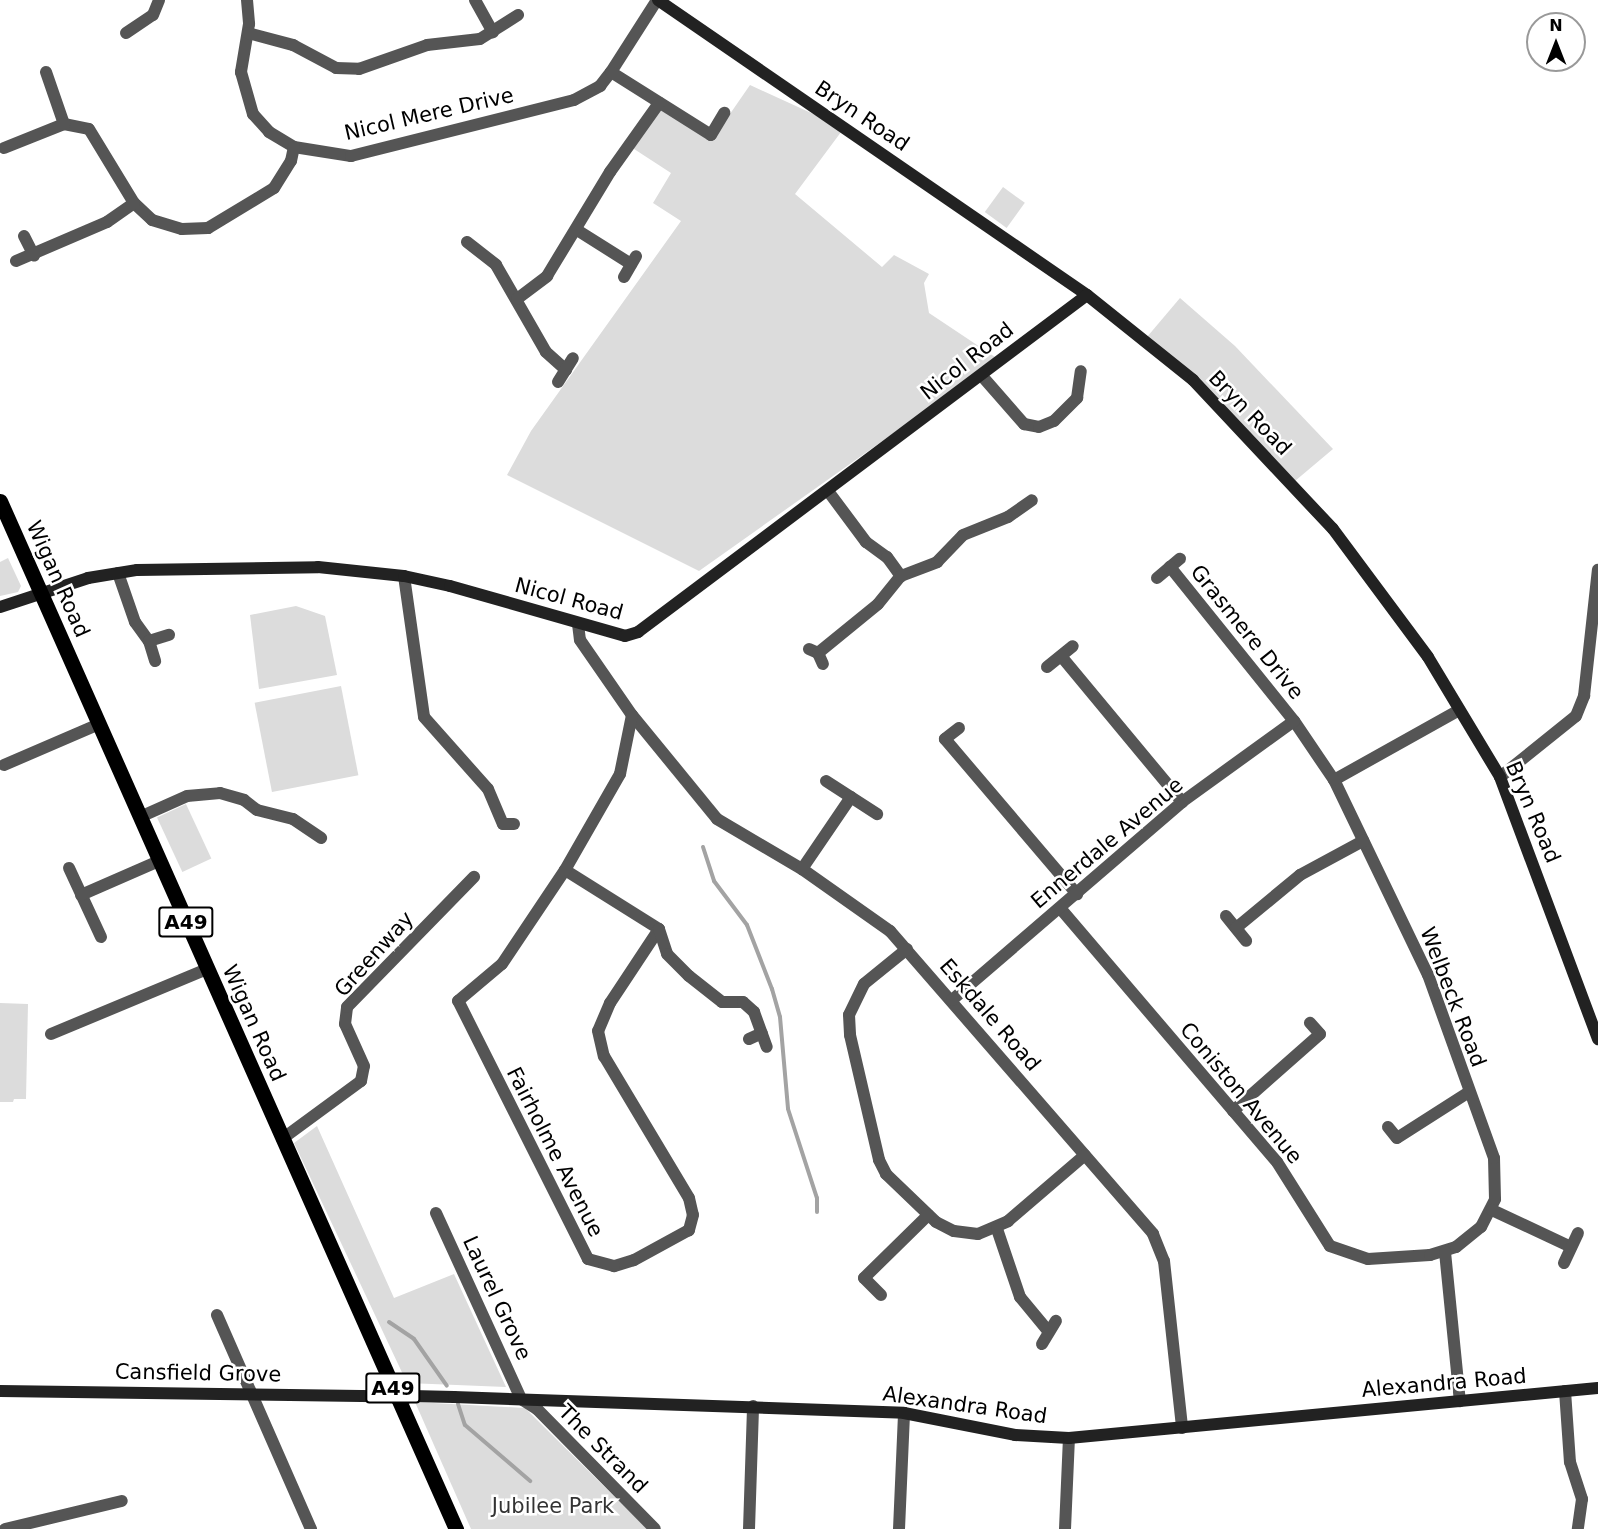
<!DOCTYPE html>
<style>
body{margin:0}
#map{position:relative;width:1598px;height:1529px;overflow:hidden;background:#fff;font-family:"DejaVu Sans",sans-serif}
div>[style]{position:absolute}
[style*='--x']{left:calc(var(--x)*1px);top:calc(var(--y)*1px);width:calc(var(--w)*1px);rotate:calc(var(--a)*1deg)}
.green>*{inset:0;background:#dcdcdc;transform-origin:0 0}
.stream>*{height:4px;margin:-2px;padding:0 2px;transform-origin:2px;border-radius:2px;background:#a3a3a3}
.street>*{height:12px;margin:-6px;padding:0 6px;transform-origin:6px;border-radius:6px;background:#555}
.secondary>*{height:12px;margin:-6px;padding:0 6px;transform-origin:6px;border-radius:6px;background:#222}
.primary>*{height:15px;margin:-7.5px;padding:0 7.5px;transform-origin:7.5px;border-radius:7.5px;background:#000}
span{translate:-50% -50%;white-space:nowrap;text-align:center;line-height:1.15;-webkit-text-stroke:5px #fff;paint-order:stroke}
.shield-label span{padding:2px 4px;background:#fff;border:2px solid;border-radius:4px;-webkit-text-stroke-width:0}
.shield-label{font-size:20px;color:#000;font-weight:700}
.street-label{font-size:21px;color:#000}
.park-label{font-size:21px;color:#333}
.north{position:absolute;left:1526px;top:12px;width:60px;height:60px;box-sizing:border-box;background:#fff;border:2px solid #999;border-radius:50%;rotate:0deg;font-size:16px;font-weight:700;line-height:24px;text-align:center;color:#000}
.north::after{content:'';display:block;margin:auto;width:21px;height:27px;background:#000;clip-path:polygon(50% 0,100% 100%,50% 72%,0 100%)}
</style>
<div id="map">
<div class="green">
<div style="clip-path:polygon(750px 85px,844px 128px,795px 194px,882px 267px,894px 255px,929px 274px,924px 283px,929px 313px,998px 359px,699px 571px,507px 475px,531px 431px,681px 221px,653px 203px,671px 173px,631px 147px,660px 107px,714px 137px)"></div>
<div style="left:1003px;top:187px;width:27px;height:31px;rotate:36deg"></div>
<div style="clip-path:polygon(1180px 298px,1235px 346px,1333px 449px,1295px 481px,1147px 337px)"></div>
<div style="clip-path:polygon(8px 558px,21px 586px,18px 592px,0 596px,0 562px)"></div>
<div style="clip-path:polygon(296px 606px,325px 616px,337px 675px,259px 689px,250px 615px)"></div>
<div style="left:341px;top:686px;width:91px;height:88px;rotate:79deg"></div>
<div style="left:186px;top:804px;width:60px;height:32px;rotate:65deg"></div>
<div style="clip-path:polygon(0 1003px,28px 1004px,26px 1099px,14px 1099px,13px 1102px,0 1102px)"></div>
<div style="clip-path:polygon(317px 1126px,394px 1298px,454px 1274px,506px 1387px,407px 1383px,294px 1143px)"></div>
<div style="clip-path:polygon(415px 1402px,525px 1408px,647px 1529px,471px 1529px)"></div>
</div>
<div class="stream">
<div style="--x:703;--y:847;--w:36;--a:72"></div>
<div style="--x:714;--y:881;--w:55;--a:53.1"></div>
<div style="--x:747;--y:925;--w:69;--a:68.7"></div>
<div style="--x:772;--y:989;--w:29;--a:74"></div>
<div style="--x:780;--y:1017;--w:92;--a:85"></div>
<div style="--x:788;--y:1109;--w:94;--a:72"></div>
<div style="--x:817;--y:1198;--w:14;--a:90"></div>
<div style="--x:389;--y:1322;--w:30;--a:34"></div>
<div style="--x:414;--y:1339;--w:57;--a:54.9"></div>
<div style="--x:458;--y:1404;--w:22;--a:72"></div>
<div style="--x:465;--y:1425;--w:86;--a:40.7"></div>
</div>
<div class="street">
<div style="--x:247;--y:0;--w:24;--a:85"></div>
<div style="--x:249;--y:24;--w:49;--a:99.5"></div>
<div style="--x:241;--y:72;--w:44;--a:74.1"></div>
<div style="--x:253;--y:114;--w:24;--a:48"></div>
<div style="--x:269;--y:132;--w:29;--a:31"></div>
<div style="--x:294;--y:147;--w:58;--a:9"></div>
<div style="--x:351;--y:156;--w:230;--a:-14.1"></div>
<div style="--x:574;--y:100;--w:30;--a:-28"></div>
<div style="--x:600;--y:86;--w:18;--a:-52"></div>
<div style="--x:611;--y:72;--w:85;--a:-57.4"></div>
<div style="--x:475;--y:0;--w:37;--a:61"></div>
<div style="--x:126;--y:33;--w:32;--a:-34"></div>
<div style="--x:153;--y:15;--w:16;--a:-68"></div>
<div style="--x:248;--y:33;--w:47;--a:14.9"></div>
<div style="--x:293;--y:45;--w:49;--a:28.1"></div>
<div style="--x:336;--y:68;--w:23;--a:2"></div>
<div style="--x:359;--y:69;--w:72;--a:-19.4"></div>
<div style="--x:427;--y:45;--w:53;--a:-6.5"></div>
<div style="--x:480;--y:39;--w:45;--a:-32.3"></div>
<div style="--x:46;--y:72;--w:55;--a:70.9"></div>
<div style="--x:64;--y:124;--w:25;--a:11"></div>
<div style="--x:89;--y:129;--w:87;--a:58.7"></div>
<div style="--x:134;--y:203;--w:25;--a:43"></div>
<div style="--x:152;--y:220;--w:31;--a:17"></div>
<div style="--x:182;--y:229;--w:26;--a:-2"></div>
<div style="--x:208;--y:228;--w:77;--a:-31.2"></div>
<div style="--x:274;--y:188;--w:32;--a:-58"></div>
<div style="--x:291;--y:161;--w:14;--a:-78"></div>
<div style="--x:611;--y:72;--w:118;--a:32.2"></div>
<div style="--x:711;--y:135;--w:26;--a:-59"></div>
<div style="--x:4;--y:148;--w:65;--a:-21.8"></div>
<div style="--x:577;--y:230;--w:64;--a:32.2"></div>
<div style="--x:24;--y:236;--w:22;--a:63"></div>
<div style="--x:467;--y:242;--w:37;--a:38"></div>
<div style="--x:496;--y:265;--w:100;--a:60.1"></div>
<div style="--x:546;--y:352;--w:27;--a:42"></div>
<div style="--x:16;--y:261;--w:99;--a:-23.2"></div>
<div style="--x:107;--y:222;--w:33;--a:-35"></div>
<div style="--x:624;--y:277;--w:24;--a:-60"></div>
<div style="--x:517;--y:299;--w:38;--a:-37"></div>
<div style="--x:547;--y:276;--w:122;--a:-58.8"></div>
<div style="--x:610;--y:172;--w:85;--a:-54.6"></div>
<div style="--x:982;--y:376;--w:64;--a:48.8"></div>
<div style="--x:1024;--y:424;--w:15;--a:11"></div>
<div style="--x:1039;--y:427;--w:16;--a:-22"></div>
<div style="--x:1054;--y:421;--w:33;--a:-45"></div>
<div style="--x:1077;--y:398;--w:27;--a:-82"></div>
<div style="--x:558;--y:382;--w:28;--a:-58"></div>
<div style="--x:828;--y:491;--w:64;--a:53.3"></div>
<div style="--x:866;--y:542;--w:26;--a:36"></div>
<div style="--x:887;--y:557;--w:24;--a:54"></div>
<div style="--x:118;--y:573;--w:52;--a:70.9"></div>
<div style="--x:135;--y:622;--w:24;--a:54"></div>
<div style="--x:149;--y:641;--w:21;--a:73"></div>
<div style="--x:404;--y:576;--w:142;--a:81.9"></div>
<div style="--x:424;--y:717;--w:96;--a:48.4"></div>
<div style="--x:488;--y:789;--w:38;--a:67"></div>
<div style="--x:503;--y:824;--w:11;--a:0"></div>
<div style="--x:1157;--y:578;--w:30;--a:-40"></div>
<div style="--x:578;--y:624;--w:16;--a:83"></div>
<div style="--x:580;--y:640;--w:91;--a:55.3"></div>
<div style="--x:632;--y:715;--w:134;--a:50.7"></div>
<div style="--x:717;--y:819;--w:99;--a:30.5"></div>
<div style="--x:802;--y:869;--w:108;--a:35.2"></div>
<div style="--x:890;--y:931;--w:401;--a:49"></div>
<div style="--x:1153;--y:1234;--w:29;--a:68"></div>
<div style="--x:1164;--y:1261;--w:168;--a:83.8"></div>
<div style="--x:149;--y:641;--w:21;--a:-17"></div>
<div style="--x:809;--y:649;--w:10;--a:24"></div>
<div style="--x:818;--y:653;--w:12;--a:66"></div>
<div style="--x:818;--y:653;--w:77;--a:-39.2"></div>
<div style="--x:878;--y:604;--w:36;--a:-51"></div>
<div style="--x:901;--y:576;--w:39;--a:-21"></div>
<div style="--x:937;--y:562;--w:37;--a:-46"></div>
<div style="--x:963;--y:535;--w:48;--a:-21.8"></div>
<div style="--x:1008;--y:517;--w:29;--a:-35"></div>
<div style="--x:1061;--y:656;--w:190;--a:50.3"></div>
<div style="--x:1047;--y:667;--w:33;--a:-39"></div>
<div style="--x:959;--y:728;--w:18;--a:142"></div>
<div style="--x:945;--y:739;--w:204;--a:49.6"></div>
<div style="--x:4;--y:765;--w:103;--a:-23.3"></div>
<div style="--x:1500;--y:777;--w:97;--a:-38.8"></div>
<div style="--x:1576;--y:716;--w:22;--a:-68"></div>
<div style="--x:1584;--y:696;--w:127;--a:-83.7"></div>
<div style="--x:1334;--y:780;--w:143;--a:-29.2"></div>
<div style="--x:826;--y:781;--w:61;--a:32.9"></div>
<div style="--x:140;--y:817;--w:51;--a:-24.1"></div>
<div style="--x:187;--y:796;--w:33;--a:-5"></div>
<div style="--x:220;--y:793;--w:25;--a:16"></div>
<div style="--x:244;--y:800;--w:16;--a:38"></div>
<div style="--x:257;--y:810;--w:37;--a:14"></div>
<div style="--x:293;--y:819;--w:34;--a:34"></div>
<div style="--x:69;--y:868;--w:76;--a:65.1"></div>
<div style="--x:802;--y:869;--w:87;--a:-55.8"></div>
<div style="--x:565;--y:870;--w:111;--a:32.1"></div>
<div style="--x:659;--y:929;--w:89;--a:123.5"></div>
<div style="--x:610;--y:1003;--w:30;--a:113"></div>
<div style="--x:598;--y:1031;--w:26;--a:77"></div>
<div style="--x:604;--y:1056;--w:165;--a:59.1"></div>
<div style="--x:689;--y:1198;--w:17;--a:77"></div>
<div style="--x:693;--y:1215;--w:16;--a:105"></div>
<div style="--x:689;--y:1230;--w:63;--a:151.4"></div>
<div style="--x:634;--y:1260;--w:21;--a:163"></div>
<div style="--x:614;--y:1266;--w:27;--a:-165"></div>
<div style="--x:588;--y:1259;--w:289;--a:-116.7"></div>
<div style="--x:458;--y:1001;--w:57;--a:-40.1"></div>
<div style="--x:502;--y:964;--w:113;--a:-56.2"></div>
<div style="--x:565;--y:870;--w:111;--a:-60.2"></div>
<div style="--x:620;--y:774;--w:60;--a:-78.5"></div>
<div style="--x:81;--y:895;--w:85;--a:-23.6"></div>
<div style="--x:1060;--y:908;--w:334;--a:49.5"></div>
<div style="--x:1277;--y:1162;--w:99;--a:57.8"></div>
<div style="--x:1330;--y:1246;--w:40;--a:18.9"></div>
<div style="--x:1368;--y:1259;--w:62;--a:-3.7"></div>
<div style="--x:1430;--y:1255;--w:27;--a:-17"></div>
<div style="--x:1456;--y:1247;--w:32;--a:-39"></div>
<div style="--x:1481;--y:1227;--w:31;--a:-63"></div>
<div style="--x:1495;--y:1199;--w:41;--a:-91.4"></div>
<div style="--x:1494;--y:1158;--w:195;--a:-109.8"></div>
<div style="--x:1428;--y:975;--w:216;--a:-115.7"></div>
<div style="--x:1334;--y:780;--w:71;--a:-124.1"></div>
<div style="--x:1294;--y:721;--w:198;--a:-128.8"></div>
<div style="--x:1226;--y:916;--w:32;--a:51"></div>
<div style="--x:1236;--y:928;--w:83;--a:-39.6"></div>
<div style="--x:1300;--y:875;--w:72;--a:-28.4"></div>
<div style="--x:659;--y:929;--w:26;--a:72"></div>
<div style="--x:667;--y:954;--w:31;--a:45"></div>
<div style="--x:689;--y:976;--w:42;--a:38.2"></div>
<div style="--x:722;--y:1002;--w:21;--a:0"></div>
<div style="--x:743;--y:1002;--w:15;--a:42"></div>
<div style="--x:754;--y:1012;--w:37;--a:70"></div>
<div style="--x:907;--y:949;--w:55;--a:140.9"></div>
<div style="--x:864;--y:984;--w:34;--a:116"></div>
<div style="--x:849;--y:1015;--w:20;--a:87"></div>
<div style="--x:850;--y:1035;--w:128;--a:76.9"></div>
<div style="--x:879;--y:1160;--w:16;--a:63"></div>
<div style="--x:886;--y:1174;--w:69;--a:43.8"></div>
<div style="--x:936;--y:1222;--w:20;--a:27"></div>
<div style="--x:954;--y:1231;--w:24;--a:7"></div>
<div style="--x:978;--y:1234;--w:33;--a:-23"></div>
<div style="--x:1008;--y:1221;--w:101;--a:-40.6"></div>
<div style="--x:952;--y:1000;--w:303;--a:-40.7"></div>
<div style="--x:1182;--y:802;--w:138;--a:-35.9"></div>
<div style="--x:51;--y:1034;--w:169;--a:-22.6"></div>
<div style="--x:749;--y:1039;--w:14;--a:-25"></div>
<div style="--x:1233;--y:1111;--w:116;--a:-41.5"></div>
<div style="--x:1320;--y:1034;--w:15;--a:-132"></div>
<div style="--x:1388;--y:1127;--w:14;--a:51"></div>
<div style="--x:1397;--y:1138;--w:85;--a:-32.6"></div>
<div style="--x:282;--y:1139;--w:98;--a:-36.3"></div>
<div style="--x:361;--y:1081;--w:15;--a:-79"></div>
<div style="--x:364;--y:1066;--w:46;--a:-114.3"></div>
<div style="--x:345;--y:1024;--w:17;--a:-83"></div>
<div style="--x:347;--y:1007;--w:182;--a:-45.7"></div>
<div style="--x:1492;--y:1210;--w:87;--a:25.1"></div>
<div style="--x:436;--y:1213;--w:205;--a:65.4"></div>
<div style="--x:521;--y:1399;--w:19;--a:32"></div>
<div style="--x:537;--y:1409;--w:168;--a:45.5"></div>
<div style="--x:997;--y:1229;--w:72;--a:71.3"></div>
<div style="--x:1020;--y:1297;--w:45;--a:50.4"></div>
<div style="--x:1445;--y:1252;--w:150;--a:84.3"></div>
<div style="--x:1564;--y:1263;--w:33;--a:-65"></div>
<div style="--x:881;--y:1295;--w:24;--a:-135"></div>
<div style="--x:864;--y:1278;--w:90;--a:-44.5"></div>
<div style="--x:217;--y:1315;--w:234;--a:66.3"></div>
<div style="--x:1042;--y:1344;--w:27;--a:-59"></div>
<div style="--x:1565;--y:1391;--w:71;--a:86"></div>
<div style="--x:1570;--y:1462;--w:39;--a:72"></div>
<div style="--x:1582;--y:1499;--w:30;--a:98"></div>
<div style="--x:5;--y:1529;--w:120;--a:-13.5"></div>
<div style="--x:749;--y:1529;--w:123;--a:-88.1"></div>
<div style="--x:899;--y:1529;--w:116;--a:-87.5"></div>
<div style="--x:1065;--y:1529;--w:91;--a:-87.5"></div>
</div>
<div class="secondary">
<div style="--x:658;--y:0;--w:521;--a:34.51"></div>
<div style="--x:1087;--y:295;--w:136;--a:38.7"></div>
<div style="--x:1193;--y:380;--w:204;--a:46.8"></div>
<div style="--x:1333;--y:529;--w:159;--a:53.4"></div>
<div style="--x:1428;--y:657;--w:140;--a:59"></div>
<div style="--x:1500;--y:777;--w:280;--a:69.5"></div>
<div style="--x:0;--y:607;--w:93;--a:-18.2"></div>
<div style="--x:88;--y:578;--w:50;--a:-9.3"></div>
<div style="--x:137;--y:570;--w:181;--a:-0.9"></div>
<div style="--x:318;--y:567;--w:86;--a:6"></div>
<div style="--x:404;--y:576;--w:47;--a:12.3"></div>
<div style="--x:450;--y:586;--w:182;--a:15.9"></div>
<div style="--x:625;--y:636;--w:14;--a:-17"></div>
<div style="--x:638;--y:632;--w:561;--a:-36.89"></div>
<div style="--x:0;--y:1391;--w:379;--a:0.8"></div>
<div style="--x:379;--y:1396;--w:16;--a:-18"></div>
<div style="--x:398;--y:1401;--w:15;--a:-20"></div>
<div style="--x:412;--y:1396;--w:42;--a:1.4"></div>
<div style="--x:454;--y:1397;--w:450;--a:2"></div>
<div style="--x:904;--y:1413;--w:113;--a:11.2"></div>
<div style="--x:1015;--y:1435;--w:54;--a:3.2"></div>
<div style="--x:1069;--y:1438;--w:531;--a:-5.4"></div>
</div>
<div class="primary">
<div style="--x:0;--y:501;--w:1125;--a:66.08"></div>
</div>
<div class="shield-label">
<span style="left:186px;top:922px">A49</span>
<span style="left:393px;top:1388px">A49</span>
</div>
<div class="street-label">
<span style="left:429px;top:114px;rotate:-13deg">Nicol Mere Drive</span>
<span style="left:862px;top:116px;rotate:34deg">Bryn Road</span>
<span style="left:967px;top:361px;rotate:-38deg">Nicol Road</span>
<span style="left:1250px;top:413px;rotate:46deg">Bryn Road</span>
<span style="left:58px;top:579px;rotate:66deg">Wigan Road</span>
<span style="left:569px;top:599px;rotate:15deg">Nicol Road</span>
<span style="left:1247px;top:632px;rotate:51deg">Grasmere Drive</span>
<span style="left:1533px;top:812px;rotate:67deg">Bryn Road</span>
<span style="left:1107px;top:843px;rotate:-40deg">Ennerdale Avenue</span>
<span style="left:374px;top:954px;rotate:-48deg">Greenway</span>
<span style="left:1453px;top:997px;rotate:69deg">Welbeck Road</span>
<span style="left:990px;top:1015px;rotate:49deg">Eskdale Road</span>
<span style="left:254px;top:1023px;rotate:66deg">Wigan Road</span>
<span style="left:1241px;top:1093px;rotate:50deg">Coniston Avenue</span>
<span style="left:555px;top:1152px;rotate:63deg">Fairholme Avenue</span>
<span style="left:497px;top:1298px;rotate:65deg">Laurel Grove</span>
<span style="left:198px;top:1373px;rotate:1deg">Cansfield Grove</span>
<span style="left:1444px;top:1383px;rotate:-5deg">Alexandra Road</span>
<span style="left:965px;top:1405px;rotate:8deg">Alexandra Road</span>
<span style="left:603px;top:1449px;rotate:45deg">The Strand</span>
</div>
<div class="park-label">
<span style="left:553px;top:1506px">Jubilee Park</span>
</div>
<div class="north">N</div>
</div>
